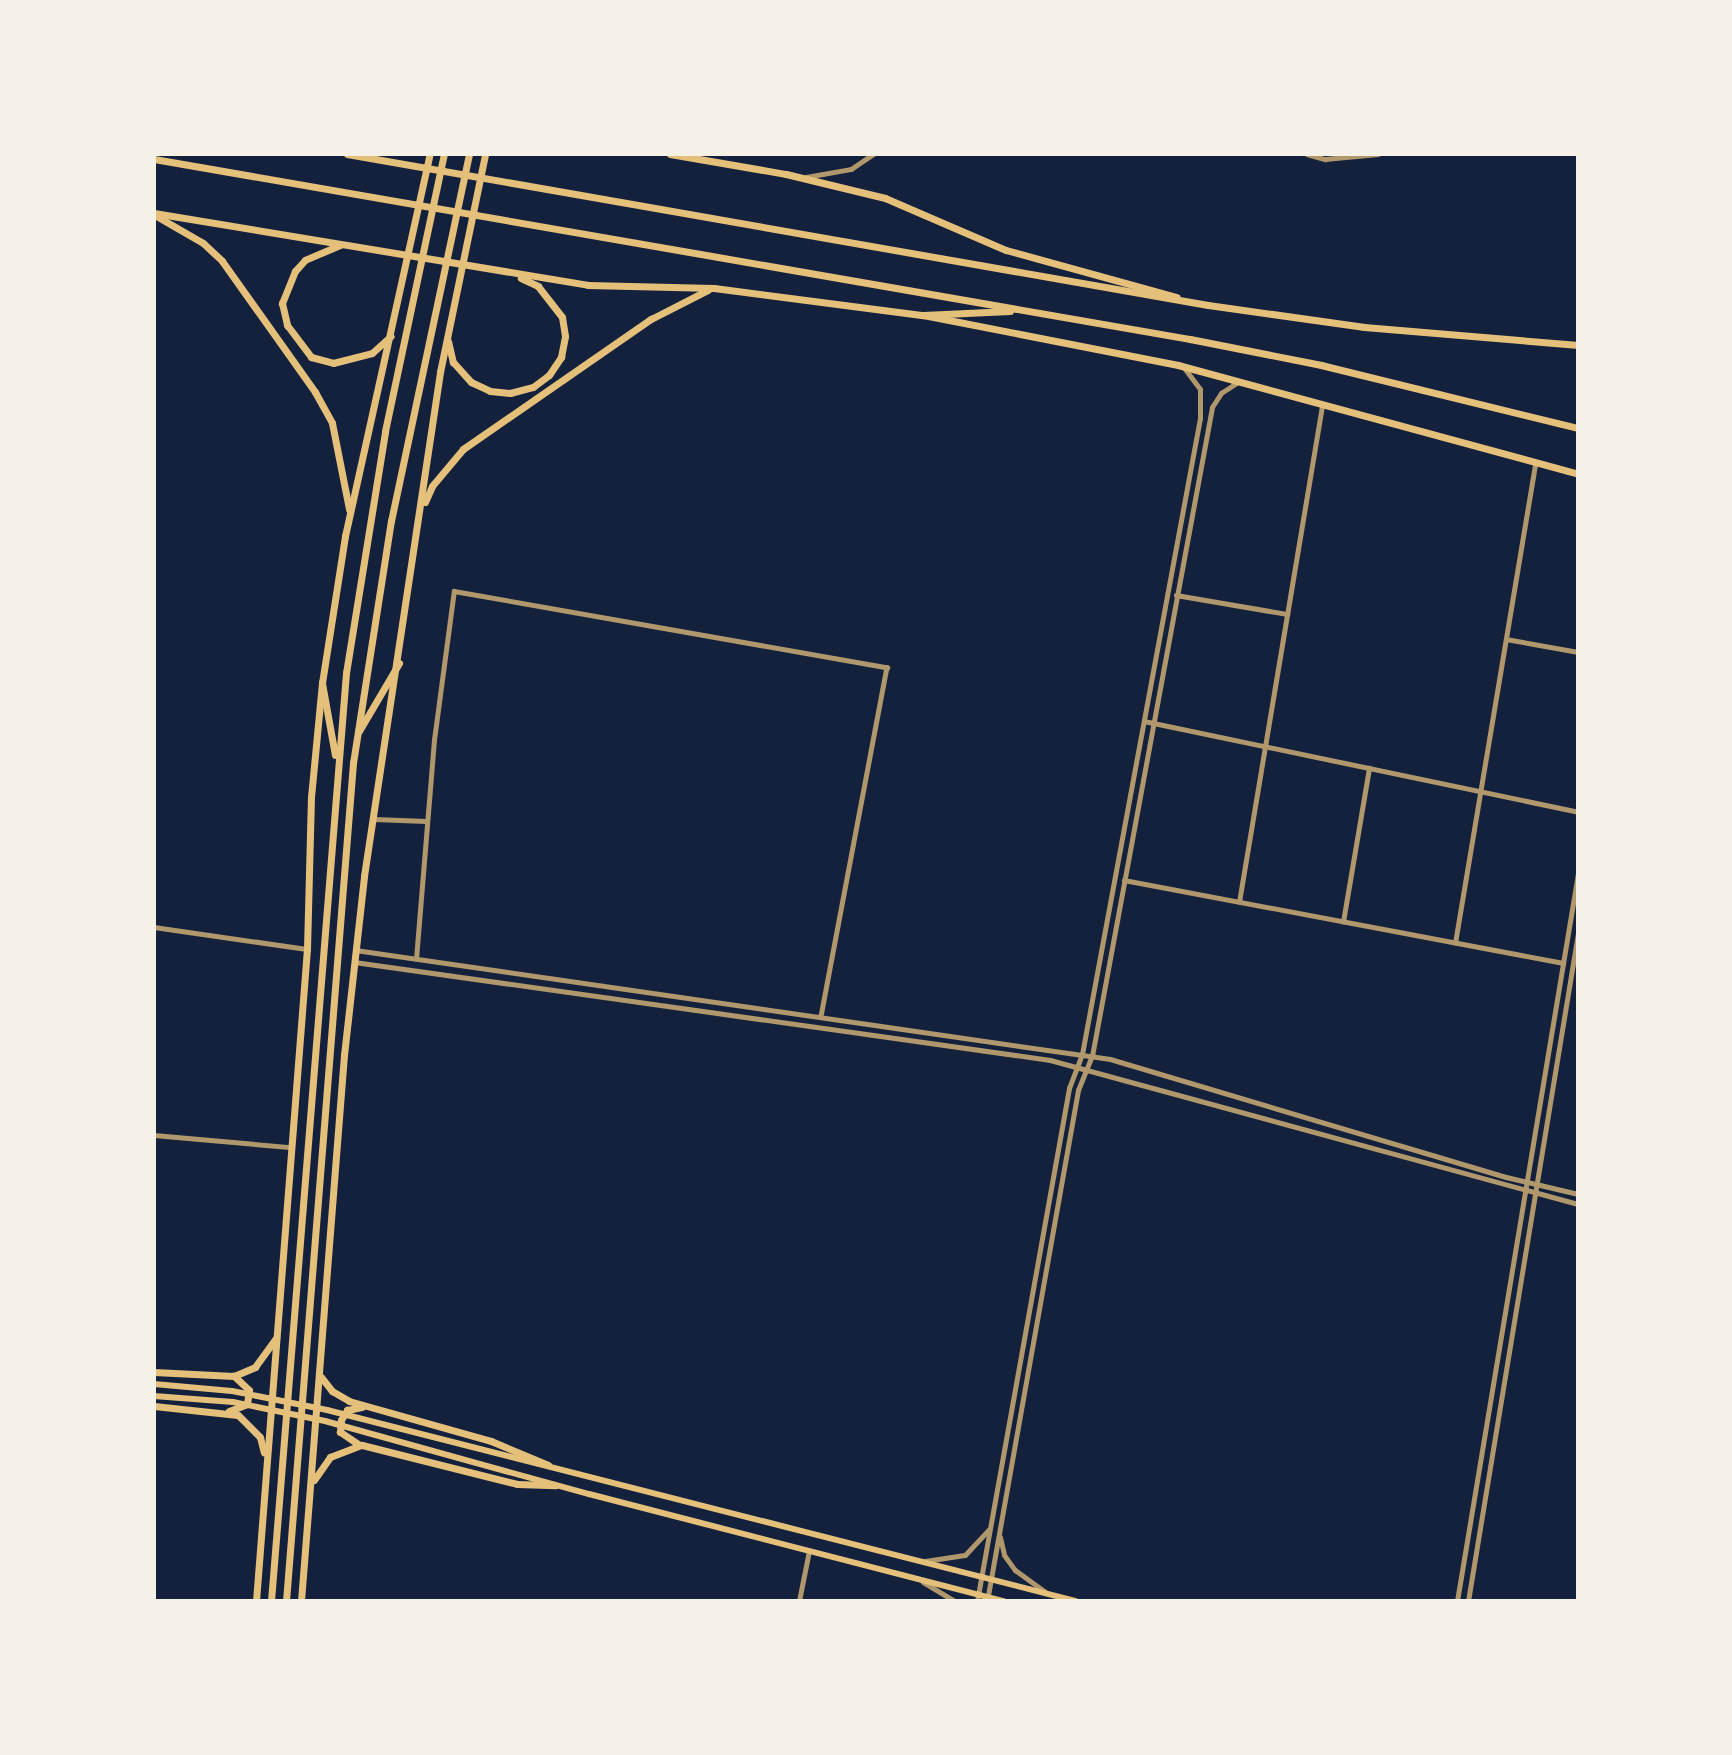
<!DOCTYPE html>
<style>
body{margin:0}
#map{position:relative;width:1732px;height:1755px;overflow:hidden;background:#14213d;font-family:"Noto Serif",serif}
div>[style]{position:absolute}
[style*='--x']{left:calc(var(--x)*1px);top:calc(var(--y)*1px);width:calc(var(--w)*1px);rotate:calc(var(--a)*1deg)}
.minor>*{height:4.5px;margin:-2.25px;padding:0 2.25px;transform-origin:2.25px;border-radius:2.25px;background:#b1986c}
.tertiary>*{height:5px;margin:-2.5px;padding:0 2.5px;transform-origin:2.5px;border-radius:2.5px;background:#b1986c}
.secondary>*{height:6px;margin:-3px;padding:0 3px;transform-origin:3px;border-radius:3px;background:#e5c07b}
.primary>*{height:7px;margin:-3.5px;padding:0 3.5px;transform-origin:3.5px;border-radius:3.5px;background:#e5c07b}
.trunk>*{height:7px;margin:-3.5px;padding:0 3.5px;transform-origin:3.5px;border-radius:3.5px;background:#e5c07b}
span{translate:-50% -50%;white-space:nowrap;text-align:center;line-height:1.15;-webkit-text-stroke:7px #f6f1e7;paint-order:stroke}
.frame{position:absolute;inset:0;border:156px solid #f6f1e7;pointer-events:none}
</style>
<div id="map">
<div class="minor">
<div style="--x:1307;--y:154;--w:19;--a:16"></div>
<div style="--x:1325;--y:159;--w:53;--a:-5.4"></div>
<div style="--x:806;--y:177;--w:46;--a:-10.1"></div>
<div style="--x:851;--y:169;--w:27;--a:-34"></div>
<div style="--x:1176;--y:595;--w:113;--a:9.7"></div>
<div style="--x:1506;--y:639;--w:73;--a:10.2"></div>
<div style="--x:1144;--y:721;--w:443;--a:11.8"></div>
<div style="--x:374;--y:819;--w:52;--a:2.2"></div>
<div style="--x:1124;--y:880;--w:447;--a:10.7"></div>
<div style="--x:1239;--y:902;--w:503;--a:-80.5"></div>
<div style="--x:1343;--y:922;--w:156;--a:-80.4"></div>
<div style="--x:154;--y:927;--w:154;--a:8.2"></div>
<div style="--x:1455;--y:943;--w:486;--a:-80.5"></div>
<div style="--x:416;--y:959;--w:220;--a:-85.3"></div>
<div style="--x:434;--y:740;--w:150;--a:-82.4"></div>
<div style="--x:454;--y:591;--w:440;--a:10"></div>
<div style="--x:887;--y:667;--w:354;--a:100.7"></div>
<div style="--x:154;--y:1135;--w:136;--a:5.1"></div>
<div style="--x:799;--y:1601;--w:51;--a:-78.7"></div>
</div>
<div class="tertiary">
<div style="--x:355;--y:950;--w:763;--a:8.22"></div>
<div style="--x:1110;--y:1059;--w:413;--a:16.6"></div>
<div style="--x:1506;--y:1177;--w:74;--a:13.3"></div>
<div style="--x:354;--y:962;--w:703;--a:8.01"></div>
<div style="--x:1050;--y:1060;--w:547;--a:15.26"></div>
<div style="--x:1000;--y:1537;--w:18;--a:77"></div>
<div style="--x:1004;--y:1555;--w:19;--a:54"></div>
<div style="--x:1015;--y:1570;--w:37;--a:36"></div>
<div style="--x:925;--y:1561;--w:40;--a:-8.5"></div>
<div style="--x:965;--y:1555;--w:35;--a:-47"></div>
<div style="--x:923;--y:1582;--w:37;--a:31"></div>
<div style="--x:977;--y:1601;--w:521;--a:-79.83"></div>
<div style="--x:1069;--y:1088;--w:36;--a:-69"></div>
<div style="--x:1082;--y:1054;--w:647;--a:-79.49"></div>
<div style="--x:1200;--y:418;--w:29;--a:-90"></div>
<div style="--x:1200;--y:389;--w:25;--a:-127"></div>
<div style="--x:987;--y:1601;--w:519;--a:-79.9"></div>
<div style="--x:1078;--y:1090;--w:37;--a:-68"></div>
<div style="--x:1092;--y:1056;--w:660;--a:-79.52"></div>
<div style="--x:1212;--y:407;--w:17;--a:-57"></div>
<div style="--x:1221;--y:393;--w:20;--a:-33"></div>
<div style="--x:1457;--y:1601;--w:738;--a:-80.56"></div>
<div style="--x:1468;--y:1601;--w:677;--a:-80.65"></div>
</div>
<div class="secondary">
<div style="--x:154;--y:1384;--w:78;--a:5.1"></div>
<div style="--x:232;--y:1391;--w:97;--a:11.3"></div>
<div style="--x:327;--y:1410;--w:773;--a:14.31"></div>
<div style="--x:154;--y:1396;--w:79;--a:4.3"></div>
<div style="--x:233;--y:1402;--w:94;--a:11.7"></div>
<div style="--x:325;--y:1421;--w:274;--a:15.5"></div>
<div style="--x:589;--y:1494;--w:429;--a:14.5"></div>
</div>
<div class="primary">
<div style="--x:670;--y:154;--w:118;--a:9.8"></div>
<div style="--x:786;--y:174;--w:102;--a:13.6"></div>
<div style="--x:885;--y:198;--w:132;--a:23.3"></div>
<div style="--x:1006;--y:250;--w:177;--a:15.4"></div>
<div style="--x:154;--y:213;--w:440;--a:9.4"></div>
<div style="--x:588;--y:285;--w:126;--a:1.4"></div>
<div style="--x:714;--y:288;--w:211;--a:7.4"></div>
<div style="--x:923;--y:315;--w:260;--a:11.1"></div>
<div style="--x:1178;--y:365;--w:415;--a:15.2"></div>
<div style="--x:158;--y:217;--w:52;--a:30"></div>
<div style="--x:203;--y:243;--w:26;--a:43"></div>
<div style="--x:222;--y:261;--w:161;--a:54.6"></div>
<div style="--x:315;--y:392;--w:35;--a:61"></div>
<div style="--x:332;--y:423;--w:88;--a:78.8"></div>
<div style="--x:340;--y:245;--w:38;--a:157"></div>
<div style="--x:305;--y:260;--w:15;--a:132"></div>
<div style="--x:295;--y:271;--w:35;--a:112"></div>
<div style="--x:282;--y:303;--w:23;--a:77"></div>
<div style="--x:287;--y:325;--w:40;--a:53"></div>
<div style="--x:311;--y:357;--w:23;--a:15"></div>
<div style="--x:333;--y:363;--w:40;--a:-14.4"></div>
<div style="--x:372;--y:353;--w:25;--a:-42"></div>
<div style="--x:448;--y:341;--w:22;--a:77"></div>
<div style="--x:453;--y:362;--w:27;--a:48"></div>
<div style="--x:471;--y:382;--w:21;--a:25"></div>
<div style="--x:490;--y:391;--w:20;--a:6"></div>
<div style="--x:510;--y:393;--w:24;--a:-15"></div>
<div style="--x:533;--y:387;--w:20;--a:-37"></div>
<div style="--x:549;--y:375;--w:22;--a:-56"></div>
<div style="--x:561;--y:357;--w:21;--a:-79"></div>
<div style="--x:565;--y:336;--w:19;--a:-99"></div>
<div style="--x:562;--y:317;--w:39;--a:-128"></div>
<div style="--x:538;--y:286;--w:19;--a:-155"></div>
<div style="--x:425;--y:502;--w:17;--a:-66"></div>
<div style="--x:432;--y:486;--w:48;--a:-50"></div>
<div style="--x:463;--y:449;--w:229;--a:-34.7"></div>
<div style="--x:651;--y:319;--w:64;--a:-27"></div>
<div style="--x:154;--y:1372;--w:80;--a:2.9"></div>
<div style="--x:234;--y:1376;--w:23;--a:-23"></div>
<div style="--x:255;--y:1367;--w:36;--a:-54"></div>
<div style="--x:321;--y:1377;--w:18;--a:52"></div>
<div style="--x:332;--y:1391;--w:20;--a:30"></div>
<div style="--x:349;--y:1401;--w:148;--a:15.7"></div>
<div style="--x:491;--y:1441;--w:62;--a:22.8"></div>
<div style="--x:154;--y:1406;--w:84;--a:6.1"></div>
<div style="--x:238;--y:1415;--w:31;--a:45"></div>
<div style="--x:260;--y:1437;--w:16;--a:76"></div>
<div style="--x:229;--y:1411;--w:19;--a:-21"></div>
<div style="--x:247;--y:1404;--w:14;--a:-82"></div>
<div style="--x:249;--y:1390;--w:21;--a:-137"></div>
<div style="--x:358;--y:1444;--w:22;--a:-146"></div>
<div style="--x:340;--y:1432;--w:12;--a:-85"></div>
<div style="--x:341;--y:1420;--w:12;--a:-59"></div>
<div style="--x:347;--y:1410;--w:15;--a:-11"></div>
<div style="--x:314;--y:1480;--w:28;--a:-55"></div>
<div style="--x:330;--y:1457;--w:34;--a:-21"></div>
<div style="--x:362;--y:1445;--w:160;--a:14.1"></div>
<div style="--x:517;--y:1484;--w:38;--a:2"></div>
<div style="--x:256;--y:1601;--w:654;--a:-85.53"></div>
<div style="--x:307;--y:949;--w:152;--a:-88.5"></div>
<div style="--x:311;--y:797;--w:115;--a:-84.5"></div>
<div style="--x:322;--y:683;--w:149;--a:-81.1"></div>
<div style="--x:345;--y:536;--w:391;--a:-77.5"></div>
<div style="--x:301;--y:1601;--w:548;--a:-85.5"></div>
<div style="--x:344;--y:1055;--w:180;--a:-83.6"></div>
<div style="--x:364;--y:876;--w:510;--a:-81.42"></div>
<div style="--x:440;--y:372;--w:223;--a:-78.3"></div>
</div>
<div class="trunk">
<div style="--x:347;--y:154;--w:874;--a:9.95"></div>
<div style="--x:1208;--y:305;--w:158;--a:8"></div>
<div style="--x:1364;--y:327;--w:215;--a:4.8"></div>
<div style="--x:154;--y:159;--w:1052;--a:9.86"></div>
<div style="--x:1190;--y:339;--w:134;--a:11.2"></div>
<div style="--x:1321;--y:365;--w:265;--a:13.8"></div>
<div style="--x:923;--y:315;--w:87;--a:-2.6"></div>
<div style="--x:322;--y:683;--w:73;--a:79.8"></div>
<div style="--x:359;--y:731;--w:79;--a:-59.5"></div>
<div style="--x:271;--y:1601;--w:931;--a:-85.38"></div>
<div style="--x:346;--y:673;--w:245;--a:-80.8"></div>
<div style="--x:385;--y:431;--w:283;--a:-78"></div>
<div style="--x:286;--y:1601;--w:841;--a:-85.43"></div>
<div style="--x:353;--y:763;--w:245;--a:-81.1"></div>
<div style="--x:391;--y:521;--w:375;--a:-78"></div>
</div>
<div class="frame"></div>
</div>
